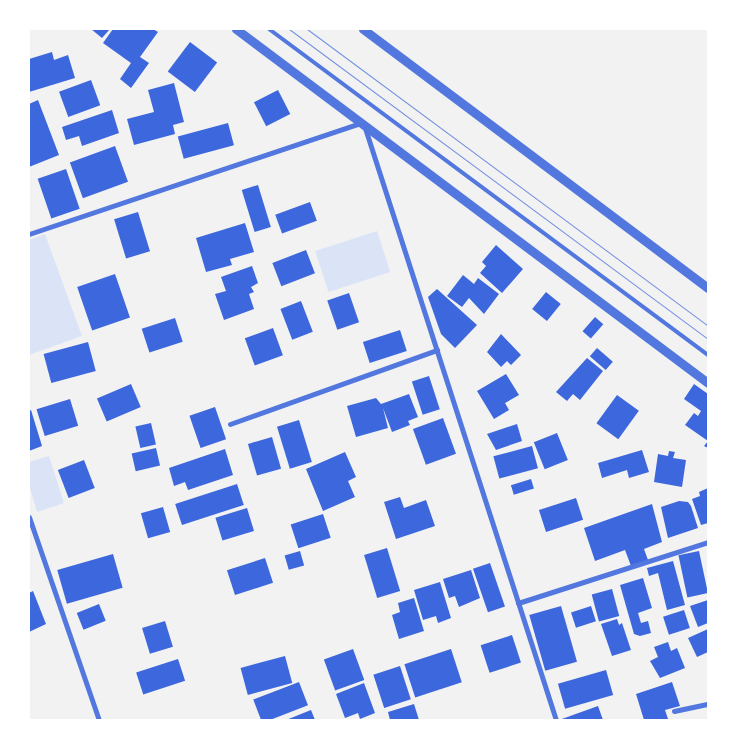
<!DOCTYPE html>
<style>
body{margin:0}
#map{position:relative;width:737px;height:749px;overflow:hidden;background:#f2f2f2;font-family:"PT Sans Narrow",sans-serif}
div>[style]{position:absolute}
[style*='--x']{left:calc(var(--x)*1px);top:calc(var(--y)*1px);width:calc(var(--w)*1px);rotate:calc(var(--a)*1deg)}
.green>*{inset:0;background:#dbe4f7;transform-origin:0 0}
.building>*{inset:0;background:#3d67dc;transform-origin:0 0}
.service>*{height:4px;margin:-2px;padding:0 2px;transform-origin:2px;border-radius:2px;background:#5277de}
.minor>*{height:5px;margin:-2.5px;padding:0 2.5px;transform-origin:2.5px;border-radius:2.5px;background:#5277de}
.tertiary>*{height:9px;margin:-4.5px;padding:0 4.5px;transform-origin:4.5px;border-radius:4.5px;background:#5277de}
.tram>*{height:1px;margin:-0.5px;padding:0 0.5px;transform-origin:0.5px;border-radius:0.5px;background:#7290e2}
span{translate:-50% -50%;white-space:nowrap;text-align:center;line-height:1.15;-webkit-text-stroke:4px #fff;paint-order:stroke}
.frame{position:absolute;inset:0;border:30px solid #fff;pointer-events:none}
</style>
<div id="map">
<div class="green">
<div style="left:377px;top:231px;width:43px;height:65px;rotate:72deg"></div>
<div style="clip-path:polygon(45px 234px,82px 336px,29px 355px,29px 240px)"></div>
<div style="clip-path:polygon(49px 456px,64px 503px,37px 512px,29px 485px,29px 462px)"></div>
</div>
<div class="building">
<div style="clip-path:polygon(91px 29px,110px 29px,102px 38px)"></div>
<div style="clip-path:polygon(113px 29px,153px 29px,158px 32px,140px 57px,149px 63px,131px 88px,120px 79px,131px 63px,103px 43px)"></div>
<div style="left:190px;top:42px;width:34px;height:37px;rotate:37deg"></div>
<div style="clip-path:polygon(52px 52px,54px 60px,68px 55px,75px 78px,29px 92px,29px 59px)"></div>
<div style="left:91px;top:80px;width:27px;height:34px;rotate:70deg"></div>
<div style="clip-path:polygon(174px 83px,184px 122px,173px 125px,175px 134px,134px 145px,127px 119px,154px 112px,148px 90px)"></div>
<div style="left:278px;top:90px;width:27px;height:27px;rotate:63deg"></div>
<div style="clip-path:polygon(38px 100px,59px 155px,29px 167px,29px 104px)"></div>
<div style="clip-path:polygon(112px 110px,119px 133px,82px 146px,79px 136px,66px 140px,62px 127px)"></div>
<div style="left:228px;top:123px;width:23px;height:52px;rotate:75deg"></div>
<div style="left:115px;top:146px;width:38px;height:48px;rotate:70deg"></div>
<div style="left:66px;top:169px;width:42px;height:30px;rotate:71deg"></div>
<div style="left:258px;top:185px;width:44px;height:17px;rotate:73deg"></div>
<div style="left:310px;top:202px;width:20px;height:37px;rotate:70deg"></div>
<div style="left:138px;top:212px;width:41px;height:25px;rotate:73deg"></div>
<div style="clip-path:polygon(245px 223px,254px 252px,230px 259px,232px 265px,206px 272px,196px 238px)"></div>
<div style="clip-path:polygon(496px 245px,523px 269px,502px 293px,480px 273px,486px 266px,482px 262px)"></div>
<div style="left:306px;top:250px;width:25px;height:36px;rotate:69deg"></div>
<div style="clip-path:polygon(252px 266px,258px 283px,251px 287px,254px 292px,249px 294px,254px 309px,224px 320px,215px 294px,226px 291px,221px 277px)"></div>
<div style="left:115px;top:274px;width:46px;height:40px;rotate:71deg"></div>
<div style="clip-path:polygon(463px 275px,474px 284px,478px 278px,499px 294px,484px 314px,469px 298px,462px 307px,447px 296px)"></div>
<div style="clip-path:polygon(437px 289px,477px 325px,455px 348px,441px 334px,428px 297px)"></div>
<div style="left:546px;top:292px;width:19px;height:22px;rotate:39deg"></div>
<div style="left:349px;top:293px;width:31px;height:23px;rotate:71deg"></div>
<div style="left:301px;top:301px;width:33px;height:22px;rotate:69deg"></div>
<div style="left:595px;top:317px;width:11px;height:19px;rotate:41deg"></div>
<div style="left:175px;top:318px;width:25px;height:35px;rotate:72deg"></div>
<div style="left:273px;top:328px;width:29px;height:30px;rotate:70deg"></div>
<div style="left:400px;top:330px;width:22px;height:39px;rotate:72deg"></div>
<div style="clip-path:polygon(501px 334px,521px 355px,511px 365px,507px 361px,501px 367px,487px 352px)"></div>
<div style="left:88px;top:342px;width:30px;height:46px;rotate:75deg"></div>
<div style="left:597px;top:348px;width:21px;height:11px;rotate:41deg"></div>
<div style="clip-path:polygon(587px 358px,603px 371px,580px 400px,573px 394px,567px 401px,556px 392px)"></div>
<div style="clip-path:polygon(506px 374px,519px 395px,505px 403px,509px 410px,494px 419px,477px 391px)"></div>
<div style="left:429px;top:376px;width:35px;height:18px;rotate:72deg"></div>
<div style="left:131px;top:384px;width:25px;height:37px;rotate:67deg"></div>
<div style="clip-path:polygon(694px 384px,708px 394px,708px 448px,704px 446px,708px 441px,685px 425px,694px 413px,698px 416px,701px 411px,684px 399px)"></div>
<div style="clip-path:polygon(409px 394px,418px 417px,408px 421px,410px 425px,392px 432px,383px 408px,388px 428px,356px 437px,347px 406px,376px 398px,381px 404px)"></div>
<div style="left:617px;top:395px;width:27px;height:35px;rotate:36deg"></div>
<div style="left:70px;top:399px;width:28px;height:35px;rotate:73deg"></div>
<div style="left:215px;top:407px;width:34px;height:27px;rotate:71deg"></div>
<div style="clip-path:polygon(31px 410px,42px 446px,29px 451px,29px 411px)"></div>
<div style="left:443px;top:418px;width:38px;height:32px;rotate:70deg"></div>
<div style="left:299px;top:420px;width:44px;height:23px;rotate:73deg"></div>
<div style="left:151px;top:423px;width:22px;height:16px;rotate:77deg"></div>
<div style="clip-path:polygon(517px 424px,522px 441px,496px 450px,487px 434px)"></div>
<div style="left:557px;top:433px;width:29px;height:25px;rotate:68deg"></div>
<div style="left:272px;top:437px;width:33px;height:25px;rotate:74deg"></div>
<div style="left:532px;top:446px;width:23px;height:40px;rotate:75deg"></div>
<div style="left:156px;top:448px;width:18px;height:25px;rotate:77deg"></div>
<div style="clip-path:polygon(225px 449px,233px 475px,188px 490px,185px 482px,174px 486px,169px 468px)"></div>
<div style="clip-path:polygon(642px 450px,649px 472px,629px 478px,627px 470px,602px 478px,598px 463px)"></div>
<div style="clip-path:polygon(669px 451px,675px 452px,673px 458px,686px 460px,682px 487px,654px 482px,658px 454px,668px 456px)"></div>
<div style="clip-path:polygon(345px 452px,356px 477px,348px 481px,355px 497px,323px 511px,306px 469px)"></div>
<div style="left:84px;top:460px;width:30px;height:28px;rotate:69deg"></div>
<div style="left:531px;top:479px;width:10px;height:21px;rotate:73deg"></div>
<div style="left:237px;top:484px;width:22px;height:65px;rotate:72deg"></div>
<div style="clip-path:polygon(708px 488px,708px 523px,701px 525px,692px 499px,700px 496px,699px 492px)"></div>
<div style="clip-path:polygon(400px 497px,404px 508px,426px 500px,435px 526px,396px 539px,384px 502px)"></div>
<div style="left:576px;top:498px;width:23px;height:39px;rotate:72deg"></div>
<div style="clip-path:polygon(679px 501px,688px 502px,691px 506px,698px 528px,668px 538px,661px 507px)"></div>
<div style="clip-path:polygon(652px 504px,662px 542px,644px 549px,648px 560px,631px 566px,625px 550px,595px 561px,584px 528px)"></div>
<div style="left:163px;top:507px;width:26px;height:23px;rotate:74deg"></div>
<div style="left:247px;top:508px;width:24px;height:33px;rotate:73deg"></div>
<div style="left:323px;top:514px;width:25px;height:34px;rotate:72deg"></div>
<div style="left:387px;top:548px;width:45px;height:24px;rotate:73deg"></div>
<div style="left:300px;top:551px;width:15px;height:16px;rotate:74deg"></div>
<div style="left:699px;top:551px;width:43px;height:21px;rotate:78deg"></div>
<div style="left:113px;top:554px;width:35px;height:58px;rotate:74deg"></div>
<div style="left:265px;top:558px;width:26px;height:40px;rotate:72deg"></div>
<div style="clip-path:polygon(673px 561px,685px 605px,667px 610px,658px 573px,649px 576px,647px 568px)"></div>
<div style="left:490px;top:563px;width:46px;height:18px;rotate:71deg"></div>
<div style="clip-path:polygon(471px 570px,480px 598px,459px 607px,455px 596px,449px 598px,443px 579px)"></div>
<div style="clip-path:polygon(643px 578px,652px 608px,638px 613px,641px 623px,648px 621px,651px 633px,640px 636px,634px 634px,620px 585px)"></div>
<div style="clip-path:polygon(440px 582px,451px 618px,438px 623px,436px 616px,423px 620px,414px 590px)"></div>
<div style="left:612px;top:589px;width:28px;height:21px;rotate:75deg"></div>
<div style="clip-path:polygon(33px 591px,46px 624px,29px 632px,29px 593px)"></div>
<div style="clip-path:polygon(414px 598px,424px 631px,399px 639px,392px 615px,400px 612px,398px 603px)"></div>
<div style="clip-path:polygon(708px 600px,708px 623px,698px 627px,690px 606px)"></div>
<div style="left:99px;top:604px;width:18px;height:24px;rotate:68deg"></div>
<div style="left:561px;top:606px;width:58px;height:33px;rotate:74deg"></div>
<div style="left:591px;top:606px;width:16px;height:21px;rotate:72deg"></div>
<div style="left:684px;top:610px;width:19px;height:22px;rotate:72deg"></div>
<div style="clip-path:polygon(617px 619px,619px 625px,622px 623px,631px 650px,612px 656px,601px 624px)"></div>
<div style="left:165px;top:621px;width:27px;height:24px;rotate:73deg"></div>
<div style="clip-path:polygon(708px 629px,708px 652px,697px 657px,688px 638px)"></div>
<div style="left:512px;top:635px;width:29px;height:33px;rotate:72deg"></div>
<div style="clip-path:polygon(668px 642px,671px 651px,677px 648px,685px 668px,660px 678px,650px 661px,658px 657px,654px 647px)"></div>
<div style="left:353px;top:649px;width:33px;height:31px;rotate:70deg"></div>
<div style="left:451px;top:649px;width:35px;height:49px;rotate:72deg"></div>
<div style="left:285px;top:656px;width:28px;height:46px;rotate:75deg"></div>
<div style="left:178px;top:659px;width:23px;height:44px;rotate:72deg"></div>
<div style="left:400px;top:666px;width:35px;height:28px;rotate:72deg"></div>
<div style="left:606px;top:670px;width:26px;height:50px;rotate:74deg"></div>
<div style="left:299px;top:682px;width:25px;height:49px;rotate:69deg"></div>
<div style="clip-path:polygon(672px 682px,680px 706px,665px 710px,668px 719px,644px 720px,636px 694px)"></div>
<div style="clip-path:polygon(364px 683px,375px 713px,360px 719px,358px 713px,345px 718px,336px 694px)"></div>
<div style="clip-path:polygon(414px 704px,419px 720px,390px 720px,388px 712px)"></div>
<div style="clip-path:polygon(598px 706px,603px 720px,559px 720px)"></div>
<div style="clip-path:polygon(311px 710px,315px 720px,286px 720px)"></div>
</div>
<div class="service">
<div style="--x:269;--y:29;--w:547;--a:36.6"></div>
</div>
<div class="minor">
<div style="--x:365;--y:128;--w:622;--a:72.12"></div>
<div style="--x:29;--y:234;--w:350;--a:-18.5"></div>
<div style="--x:230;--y:424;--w:220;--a:-19.7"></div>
<div style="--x:29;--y:517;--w:215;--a:71"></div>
<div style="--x:518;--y:603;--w:200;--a:-17.8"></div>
<div style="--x:674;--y:711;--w:35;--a:-12"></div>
</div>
<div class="tertiary">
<div style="--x:236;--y:29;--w:590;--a:36.87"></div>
<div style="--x:363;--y:29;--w:431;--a:36.9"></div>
</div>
<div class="tram">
<div style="--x:289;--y:29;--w:521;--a:36.5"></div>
<div style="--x:307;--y:29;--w:499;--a:36.5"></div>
</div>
<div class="frame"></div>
</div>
